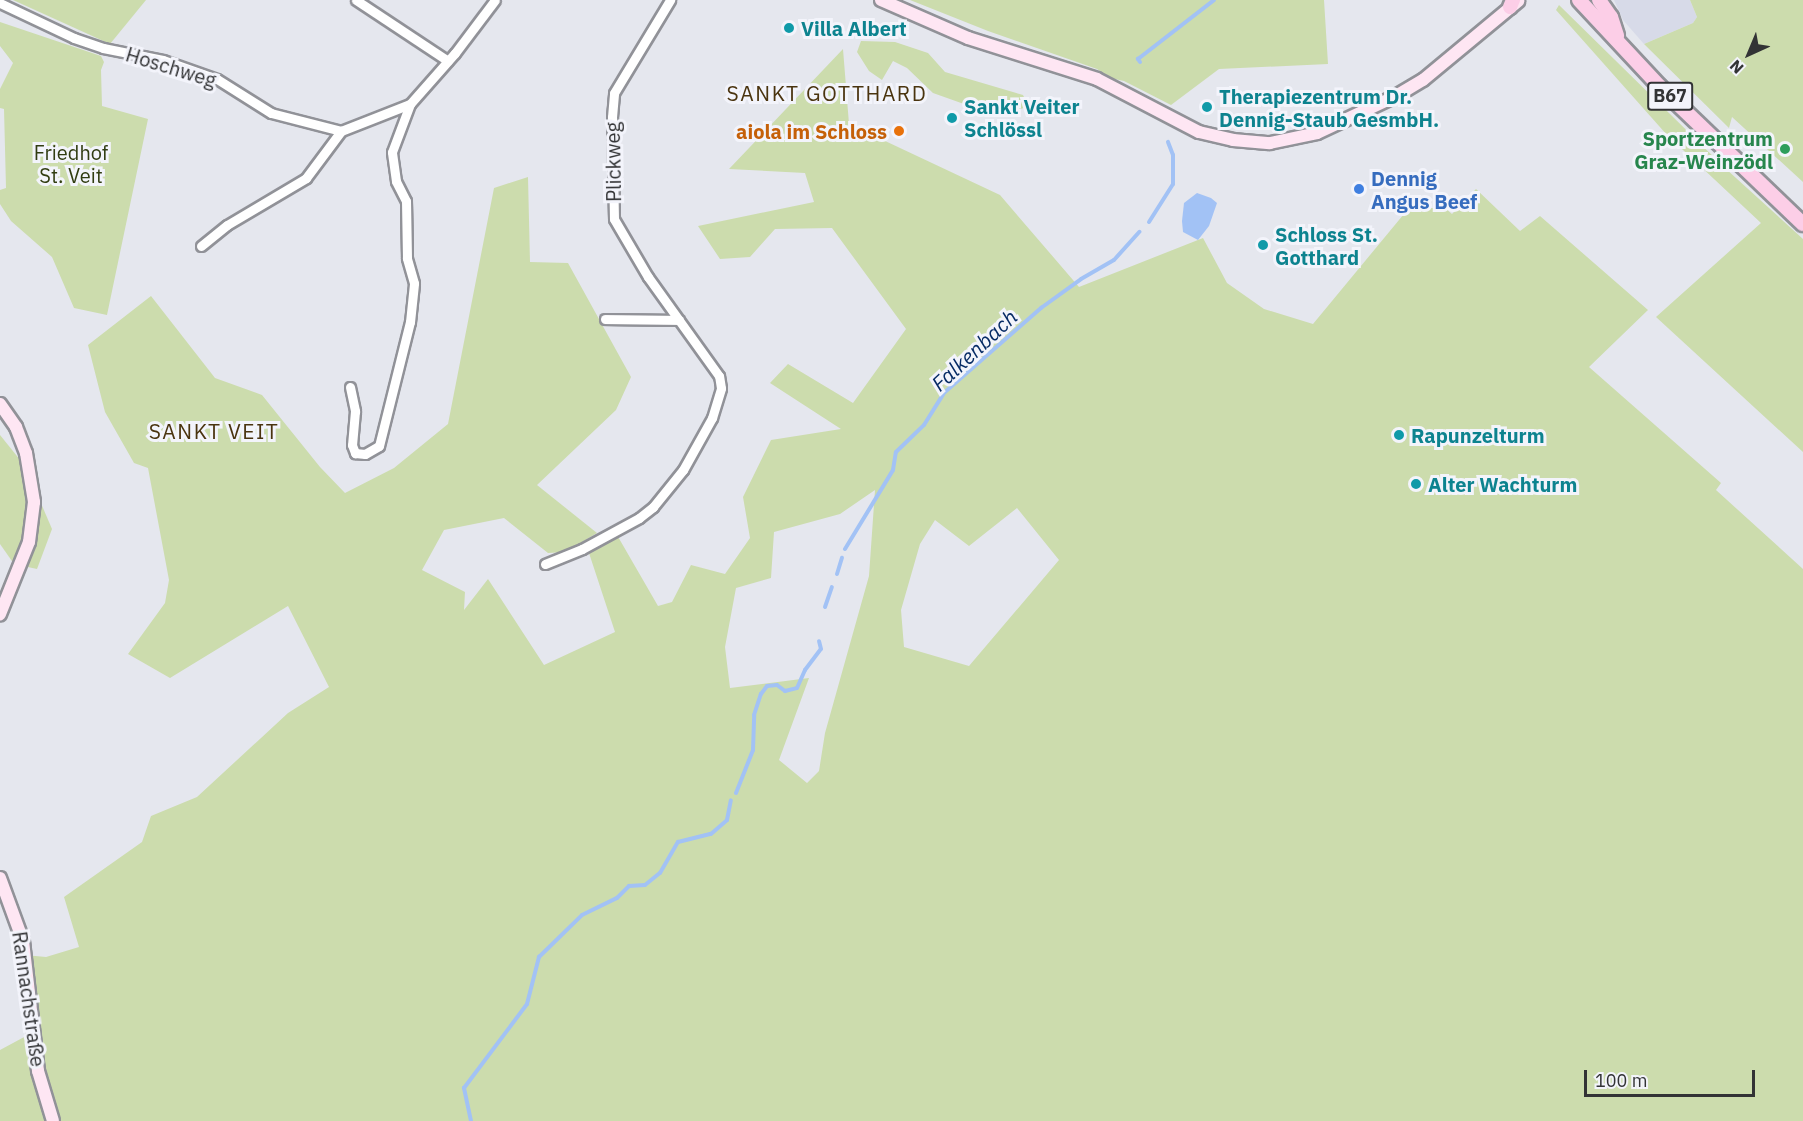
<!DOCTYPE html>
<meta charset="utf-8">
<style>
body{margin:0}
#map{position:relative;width:1803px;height:1121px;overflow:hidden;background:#e5e7ee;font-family:"IBM Plex Sans",sans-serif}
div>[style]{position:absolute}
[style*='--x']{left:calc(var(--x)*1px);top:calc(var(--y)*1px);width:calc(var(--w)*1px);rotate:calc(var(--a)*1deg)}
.built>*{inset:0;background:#d7dae8}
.green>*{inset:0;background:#ccdcad}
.water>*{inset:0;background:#a2c2f5}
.stream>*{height:4px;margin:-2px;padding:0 2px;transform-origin:2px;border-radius:2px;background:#a2c2f5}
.roads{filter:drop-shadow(2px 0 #919298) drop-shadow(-2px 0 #919298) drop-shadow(0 2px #919298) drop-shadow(0 -2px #919298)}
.street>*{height:9px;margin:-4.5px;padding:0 4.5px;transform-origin:4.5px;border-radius:4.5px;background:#fff}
.secondary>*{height:12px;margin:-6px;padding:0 6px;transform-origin:6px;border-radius:6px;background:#fee6f3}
.primary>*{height:14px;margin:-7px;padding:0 7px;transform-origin:7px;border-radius:7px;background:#fccee7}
.dots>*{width:16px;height:16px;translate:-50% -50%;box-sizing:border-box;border:3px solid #f3f4fb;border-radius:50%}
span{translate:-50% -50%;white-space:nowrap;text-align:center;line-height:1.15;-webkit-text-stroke:6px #f3f4fb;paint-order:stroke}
.shield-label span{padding:2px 4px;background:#f3f4fb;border:2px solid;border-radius:4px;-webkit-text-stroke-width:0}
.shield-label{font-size:18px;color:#323335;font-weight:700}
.culture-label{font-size:20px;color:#0d838f;font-weight:700}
.left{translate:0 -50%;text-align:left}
.street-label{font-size:20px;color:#323335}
.food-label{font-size:20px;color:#c56008;font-weight:700}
.right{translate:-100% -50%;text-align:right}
.leisure-label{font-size:20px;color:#27864d;font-weight:700}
.park-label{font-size:20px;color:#313d12}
.shop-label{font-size:20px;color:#366cbe;font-weight:700}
.neighbourhood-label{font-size:21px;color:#4a340f;letter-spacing:1.5px}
.water-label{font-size:21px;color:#062b65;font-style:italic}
.north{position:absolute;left:1719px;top:24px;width:60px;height:60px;-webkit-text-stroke:4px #f3f4fb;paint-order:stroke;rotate:224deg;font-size:16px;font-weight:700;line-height:24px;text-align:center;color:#323335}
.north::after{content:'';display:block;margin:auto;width:21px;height:27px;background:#323335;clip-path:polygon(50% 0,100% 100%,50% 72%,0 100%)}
.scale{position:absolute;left:1584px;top:1070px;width:171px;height:27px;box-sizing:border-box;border:3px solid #323335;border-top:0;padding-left:8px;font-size:18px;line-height:21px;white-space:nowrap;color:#323335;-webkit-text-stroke:4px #f3f4fb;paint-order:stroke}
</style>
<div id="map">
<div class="built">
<div style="clip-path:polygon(1614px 0,1690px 0,1697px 17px,1693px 23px,1644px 44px,1623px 20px)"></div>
</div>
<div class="green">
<div style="clip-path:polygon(13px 0,146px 0,110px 44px)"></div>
<div style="clip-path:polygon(910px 0,1324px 0,1328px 64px,1219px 69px,1171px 105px,1124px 81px,1110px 78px,1097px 69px,988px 31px)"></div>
<div style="clip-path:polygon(1690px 0,1803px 0,1803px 182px,1732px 117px,1729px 128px,1644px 44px,1693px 23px,1697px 17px)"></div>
<div style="clip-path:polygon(1559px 5px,1725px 168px,1803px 239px,1803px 452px,1656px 317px,1761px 223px,1667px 135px,1556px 10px)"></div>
<div style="clip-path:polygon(0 22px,101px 56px,104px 62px,101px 70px,102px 106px,148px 119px,107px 315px,74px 308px,52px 257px,11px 221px,0 204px,0 190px,6px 188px,4px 109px,0 108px,0 89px,13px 63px,0 46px)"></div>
<div style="clip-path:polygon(861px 41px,895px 42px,928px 53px,945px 72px,1023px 95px,1026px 101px,1024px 108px,1001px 114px,978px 109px,933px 93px,907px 68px,893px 61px,882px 80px,869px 71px,857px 52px)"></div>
<div style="clip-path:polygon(evenodd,843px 49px,849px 124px,1000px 195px,1079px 287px,1203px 238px,1227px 283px,1264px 309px,1313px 324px,1418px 197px,1431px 208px,1445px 208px,1452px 214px,1476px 189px,1520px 231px,1540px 216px,1648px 310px,1589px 367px,1721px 483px,1716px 490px,1803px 569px,1803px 1121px,0 1121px,0 1050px,26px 1036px,21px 989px,14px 954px,46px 957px,79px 947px,64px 897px,142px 842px,151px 816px,197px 797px,288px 713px,329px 687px,288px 606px,170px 678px,128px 654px,165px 603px,169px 580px,148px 468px,134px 463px,105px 412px,88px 345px,151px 296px,215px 378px,262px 395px,320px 467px,345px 493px,394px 468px,448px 424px,494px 188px,528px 177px,530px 262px,568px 263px,631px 377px,616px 410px,537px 485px,597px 533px,565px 552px,548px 553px,504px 518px,444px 530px,422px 570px,465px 592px,464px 610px,488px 579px,544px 665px,615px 632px,588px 550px,617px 535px,658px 606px,672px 602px,691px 565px,725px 574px,750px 538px,743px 497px,771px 440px,841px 429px,770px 383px,788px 364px,853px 403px,906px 329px,832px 228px,775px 229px,750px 257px,720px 259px,698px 226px,814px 202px,805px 173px,729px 169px,843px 49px,875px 490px,869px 576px,825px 733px,819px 771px,807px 783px,779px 760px,809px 678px,730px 688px,725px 647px,736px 588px,771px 578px,774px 532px,840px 514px,875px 490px,843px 49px,1017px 508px,1059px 560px,969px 666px,904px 647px,901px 610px,920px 544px,935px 520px,969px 546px,1017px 508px)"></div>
<div style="clip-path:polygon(0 435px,25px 466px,52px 529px,37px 569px,14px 564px,0 544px)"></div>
</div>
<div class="water">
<div style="clip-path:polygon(1197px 193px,1211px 198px,1217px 203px,1209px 226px,1198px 240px,1183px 232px,1182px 221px,1184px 203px)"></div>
</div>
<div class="stream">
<div style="--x:1140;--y:62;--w:4;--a:-124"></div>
<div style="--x:1138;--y:59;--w:96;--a:-37.8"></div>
<div style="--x:1149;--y:222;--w:45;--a:-57.7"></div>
<div style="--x:1173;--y:184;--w:29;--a:-90"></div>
<div style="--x:1173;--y:155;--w:14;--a:-111"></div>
<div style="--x:845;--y:549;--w:92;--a:-58.7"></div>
<div style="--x:893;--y:470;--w:18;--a:-81"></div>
<div style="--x:896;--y:452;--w:39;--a:-44"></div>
<div style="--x:924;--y:425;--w:39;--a:-58"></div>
<div style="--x:945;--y:392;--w:128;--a:-41.2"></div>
<div style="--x:1041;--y:308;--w:49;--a:-35.9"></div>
<div style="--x:1081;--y:279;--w:38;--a:-30"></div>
<div style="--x:1114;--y:260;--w:38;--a:-48"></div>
<div style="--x:837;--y:574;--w:17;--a:-73"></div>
<div style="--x:825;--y:607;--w:21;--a:-71"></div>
<div style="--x:736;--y:793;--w:46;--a:-68.4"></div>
<div style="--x:753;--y:750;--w:35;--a:-88"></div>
<div style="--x:754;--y:715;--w:22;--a:-72"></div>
<div style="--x:761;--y:694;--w:10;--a:-53"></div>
<div style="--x:767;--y:686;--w:10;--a:-6"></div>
<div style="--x:777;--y:685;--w:10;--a:37"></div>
<div style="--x:785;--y:691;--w:12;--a:-14"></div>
<div style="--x:797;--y:688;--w:20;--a:-66"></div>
<div style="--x:805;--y:670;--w:26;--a:-53"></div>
<div style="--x:821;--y:649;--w:8;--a:-104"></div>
<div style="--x:471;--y:1121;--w:34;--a:-102"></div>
<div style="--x:464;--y:1088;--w:105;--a:-53.1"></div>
<div style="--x:527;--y:1004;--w:49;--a:-75.7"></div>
<div style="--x:539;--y:957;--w:60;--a:-44.3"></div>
<div style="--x:582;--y:915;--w:39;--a:-26"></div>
<div style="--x:617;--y:898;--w:17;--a:-45"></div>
<div style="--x:629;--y:886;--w:16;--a:-4"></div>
<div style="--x:645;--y:885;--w:19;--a:-39"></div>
<div style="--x:660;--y:873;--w:36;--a:-60"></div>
<div style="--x:678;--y:842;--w:34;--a:-14"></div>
<div style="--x:711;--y:834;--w:21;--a:-41"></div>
<div style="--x:727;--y:820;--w:20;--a:-79"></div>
</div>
<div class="roads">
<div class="street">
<div style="--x:356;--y:0;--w:110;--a:33.5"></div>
<div style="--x:0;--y:3;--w:82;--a:25.3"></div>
<div style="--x:74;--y:38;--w:31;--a:19"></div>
<div style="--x:103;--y:48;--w:61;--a:11.3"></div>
<div style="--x:163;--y:60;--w:57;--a:19.4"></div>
<div style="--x:217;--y:79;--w:64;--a:32.2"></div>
<div style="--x:271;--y:113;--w:72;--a:14.4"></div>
<div style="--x:341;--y:131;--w:74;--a:-21.4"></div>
<div style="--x:410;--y:104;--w:68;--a:-48.6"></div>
<div style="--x:455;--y:53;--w:66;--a:-53"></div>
<div style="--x:201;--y:246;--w:33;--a:-39"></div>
<div style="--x:227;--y:225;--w:92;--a:-30.7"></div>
<div style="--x:306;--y:178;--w:59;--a:-53.3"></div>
<div style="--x:605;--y:319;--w:74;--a:0.8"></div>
<div style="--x:350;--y:387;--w:25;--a:78"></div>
<div style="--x:355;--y:411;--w:34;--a:95"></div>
<div style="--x:352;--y:445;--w:9;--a:69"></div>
<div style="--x:355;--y:453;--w:10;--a:6"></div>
<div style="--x:365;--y:454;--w:16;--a:-30"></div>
<div style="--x:379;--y:446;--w:128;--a:-76"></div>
<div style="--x:410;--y:322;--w:39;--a:-84"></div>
<div style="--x:414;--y:283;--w:26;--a:-106"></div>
<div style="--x:407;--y:258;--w:57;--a:-91"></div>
<div style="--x:406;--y:201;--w:22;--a:-117"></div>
<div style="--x:396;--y:181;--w:29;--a:-98"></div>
<div style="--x:392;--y:152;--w:51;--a:-69.4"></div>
<div style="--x:545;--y:564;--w:40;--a:-22"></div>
<div style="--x:582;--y:549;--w:65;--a:-28.5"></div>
<div style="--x:639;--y:518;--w:18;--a:-38"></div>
<div style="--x:653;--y:507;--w:48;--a:-51"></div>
<div style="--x:683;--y:470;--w:60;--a:-60.9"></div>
<div style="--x:712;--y:418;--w:31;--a:-73"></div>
<div style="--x:721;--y:388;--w:12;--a:-99"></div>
<div style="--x:719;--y:376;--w:122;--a:-125.6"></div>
<div style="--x:648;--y:277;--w:67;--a:-120.4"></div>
<div style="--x:614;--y:219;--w:102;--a:-91.1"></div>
<div style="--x:612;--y:117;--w:24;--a:-85"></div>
<div style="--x:614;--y:93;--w:109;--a:-58.9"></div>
</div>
<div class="secondary">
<div style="--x:881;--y:0;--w:95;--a:23.6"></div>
<div style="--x:968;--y:38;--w:135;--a:17.6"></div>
<div style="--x:1097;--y:79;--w:115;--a:27.5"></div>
<div style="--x:1199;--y:132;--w:35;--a:13"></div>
<div style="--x:1233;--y:140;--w:37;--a:5"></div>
<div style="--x:1270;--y:143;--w:48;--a:-12"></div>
<div style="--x:1317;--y:133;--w:87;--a:-25.1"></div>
<div style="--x:1396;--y:96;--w:31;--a:-31"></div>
<div style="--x:1423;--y:80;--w:124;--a:-39.7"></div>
<div style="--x:0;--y:404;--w:28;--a:55"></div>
<div style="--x:16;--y:427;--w:28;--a:69"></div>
<div style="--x:26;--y:453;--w:50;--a:80.7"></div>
<div style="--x:34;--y:502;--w:40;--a:97.1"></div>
<div style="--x:29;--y:542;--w:78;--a:111.9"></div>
<div style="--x:0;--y:878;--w:67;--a:69.9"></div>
<div style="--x:23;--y:941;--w:131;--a:83.4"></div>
<div style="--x:38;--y:1071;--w:52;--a:73.3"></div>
</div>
<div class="primary">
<div style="--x:1579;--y:0;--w:119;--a:47"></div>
<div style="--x:1660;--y:87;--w:198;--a:43.8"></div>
<div style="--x:1599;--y:0;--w:21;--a:55"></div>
<div style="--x:1611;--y:17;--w:20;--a:72"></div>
<div style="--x:1510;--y:7;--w:8;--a:-67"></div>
</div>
</div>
<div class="dots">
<div style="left:789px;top:28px;background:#0f9aa8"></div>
<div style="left:1207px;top:107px;background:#0f9aa8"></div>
<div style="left:952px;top:118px;background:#0f9aa8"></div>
<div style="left:899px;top:131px;background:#e8710a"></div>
<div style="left:1785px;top:149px;background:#2e9e5b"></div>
<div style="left:1359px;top:189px;background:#3f7fe0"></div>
<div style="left:1263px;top:245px;background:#0f9aa8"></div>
<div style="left:1399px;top:435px;background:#0f9aa8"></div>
<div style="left:1416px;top:484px;background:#0f9aa8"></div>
</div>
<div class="shield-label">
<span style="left:1670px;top:96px">B67</span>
</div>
<div class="culture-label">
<span class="left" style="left:801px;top:28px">Villa Albert</span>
<span class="left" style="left:1219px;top:108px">Therapiezentrum Dr.<br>Dennig-Staub GesmbH.</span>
<span class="left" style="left:964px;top:118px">Sankt Veiter<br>Schlössl</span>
<span class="left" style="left:1275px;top:246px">Schloss St.<br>Gotthard</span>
<span class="left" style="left:1411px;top:435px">Rapunzelturm</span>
<span class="left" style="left:1428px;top:484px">Alter Wachturm</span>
</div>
<div class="street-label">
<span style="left:171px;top:67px;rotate:17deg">Hoschweg</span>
<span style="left:613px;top:162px;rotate:-91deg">Plickweg</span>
<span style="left:29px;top:999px;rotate:82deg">Rannachstraße</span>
</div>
<div class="food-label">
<span class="right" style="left:887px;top:131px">aiola im Schloss</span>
</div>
<div class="leisure-label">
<span class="right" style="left:1773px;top:150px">Sportzentrum<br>Graz-Weinzödl</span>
</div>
<div class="park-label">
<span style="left:71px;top:164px">Friedhof<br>St. Veit</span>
</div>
<div class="shop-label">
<span class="left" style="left:1371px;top:190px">Dennig<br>Angus Beef</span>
</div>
<div class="neighbourhood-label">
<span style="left:827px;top:93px">SANKT GOTTHARD</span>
<span style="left:214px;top:431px">SANKT VEIT</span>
</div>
<div class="water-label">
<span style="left:974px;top:350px;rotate:-43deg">Falkenbach</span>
</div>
<div class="north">N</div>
<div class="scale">100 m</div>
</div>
